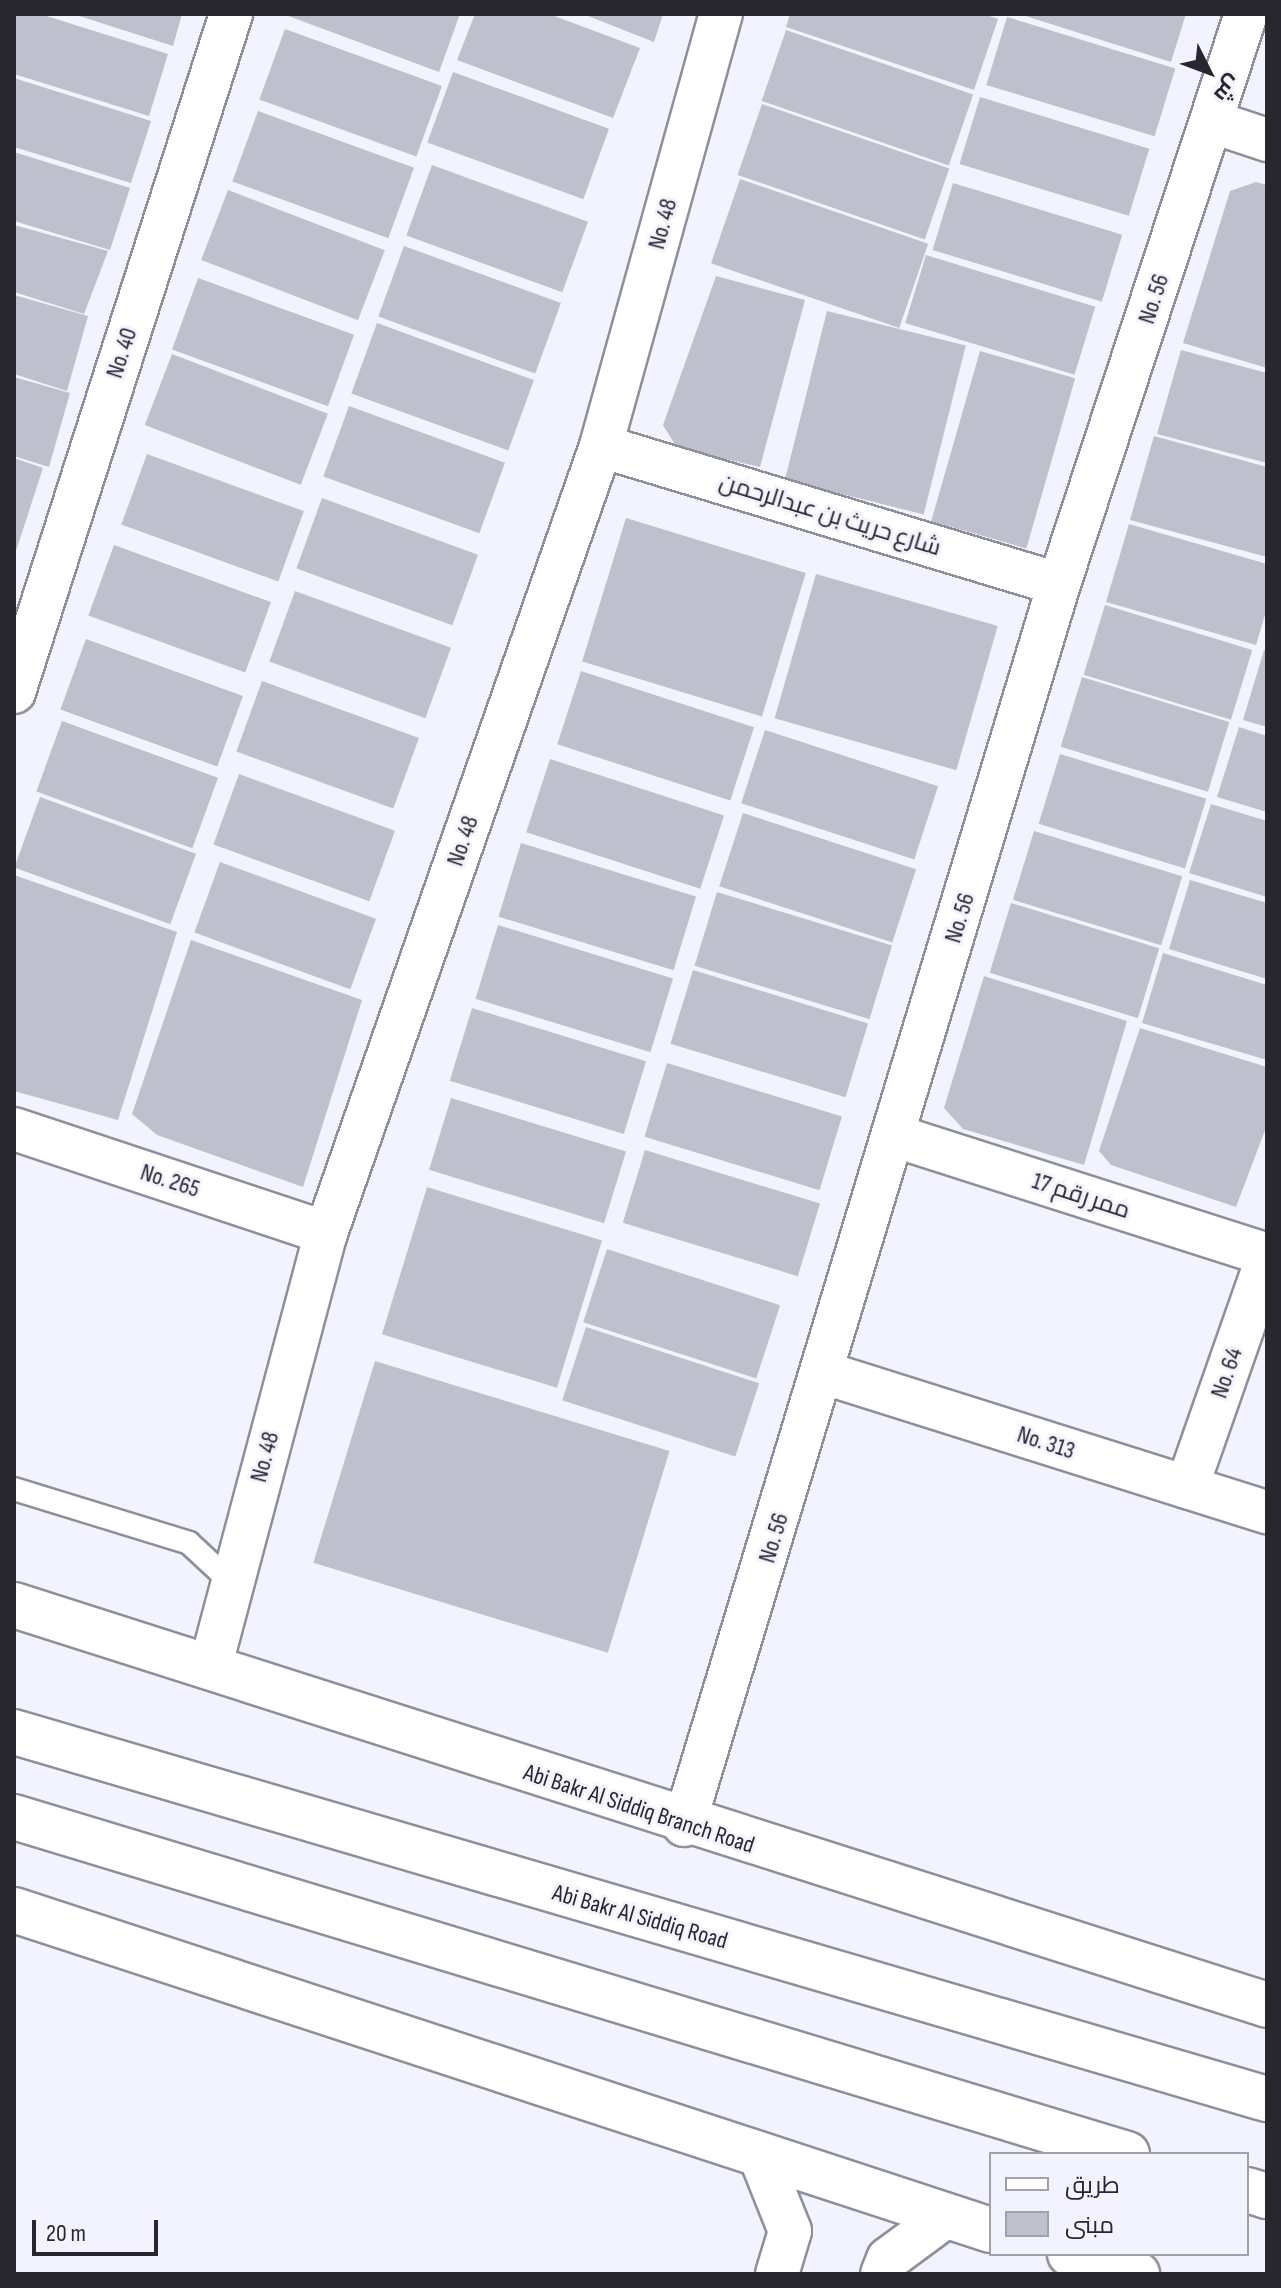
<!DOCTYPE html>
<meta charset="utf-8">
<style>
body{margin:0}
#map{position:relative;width:1281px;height:2288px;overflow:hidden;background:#f2f3ff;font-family:"Sofia Sans Condensed",Cairo,sans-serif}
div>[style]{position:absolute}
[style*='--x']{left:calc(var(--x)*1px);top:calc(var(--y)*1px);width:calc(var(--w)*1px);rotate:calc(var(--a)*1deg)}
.building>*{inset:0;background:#bec0ce;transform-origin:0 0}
.roads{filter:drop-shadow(2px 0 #8e8f9d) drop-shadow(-2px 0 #8e8f9d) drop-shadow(0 2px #8e8f9d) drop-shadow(0 -2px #8e8f9d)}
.service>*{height:22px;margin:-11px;padding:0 11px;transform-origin:11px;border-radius:11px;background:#fff}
.minor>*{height:42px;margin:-21px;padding:0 21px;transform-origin:21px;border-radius:21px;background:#fff}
.secondary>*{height:44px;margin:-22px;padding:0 22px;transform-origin:22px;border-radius:22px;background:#fff}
.primary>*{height:44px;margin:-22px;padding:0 22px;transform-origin:22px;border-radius:22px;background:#fff}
span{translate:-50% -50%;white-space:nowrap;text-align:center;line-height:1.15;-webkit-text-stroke:6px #f2f3ff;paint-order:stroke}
.street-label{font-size:24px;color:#27272d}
.frame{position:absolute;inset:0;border:16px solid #27272d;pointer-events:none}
.legend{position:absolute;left:989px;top:2152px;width:260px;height:104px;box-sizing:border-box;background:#f2f3ff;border:2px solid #a1a1ab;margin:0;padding:10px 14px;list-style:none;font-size:24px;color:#27272d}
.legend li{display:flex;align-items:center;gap:16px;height:40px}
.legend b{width:40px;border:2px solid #a1a1ab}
.north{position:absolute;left:1169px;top:32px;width:80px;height:80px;-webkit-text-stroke:6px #f2f3ff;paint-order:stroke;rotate:132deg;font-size:22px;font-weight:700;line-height:32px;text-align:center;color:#27272d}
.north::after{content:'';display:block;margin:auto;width:28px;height:36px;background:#27272d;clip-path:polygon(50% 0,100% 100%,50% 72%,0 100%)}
.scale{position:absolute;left:32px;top:2220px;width:126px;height:36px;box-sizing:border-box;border:4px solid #27272d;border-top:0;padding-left:10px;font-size:24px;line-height:28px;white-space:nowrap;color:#27272d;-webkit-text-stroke:6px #f2f3ff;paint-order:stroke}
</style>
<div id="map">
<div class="building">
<div style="clip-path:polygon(14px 14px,40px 14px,168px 54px,149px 116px,14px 74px)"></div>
<div style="clip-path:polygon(73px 14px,182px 14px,173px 46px)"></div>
<div style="clip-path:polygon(283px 14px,460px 14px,439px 72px)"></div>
<div style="clip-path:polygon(475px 14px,549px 14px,640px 48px,613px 118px,457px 60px)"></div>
<div style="clip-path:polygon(583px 14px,663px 14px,654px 42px)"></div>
<div style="clip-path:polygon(790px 14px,984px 14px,998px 19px,974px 90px,786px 27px)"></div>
<div style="clip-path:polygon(1019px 14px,1186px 14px,1171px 62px)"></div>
<div style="left:1007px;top:17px;width:176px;height:71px;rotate:17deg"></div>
<div style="left:285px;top:29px;width:167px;height:75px;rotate:20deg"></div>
<div style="left:786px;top:30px;width:198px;height:75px;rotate:19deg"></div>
<div style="left:453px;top:72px;width:166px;height:75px;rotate:20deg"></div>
<div style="clip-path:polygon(14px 78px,151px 121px,131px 183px,14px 147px)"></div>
<div style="left:980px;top:97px;width:177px;height:70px;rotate:17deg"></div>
<div style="left:762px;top:104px;width:198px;height:75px;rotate:19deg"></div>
<div style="left:258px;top:111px;width:166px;height:75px;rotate:20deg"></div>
<div style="clip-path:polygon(14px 152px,130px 188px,110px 250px,14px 221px)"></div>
<div style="left:432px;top:165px;width:166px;height:75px;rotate:20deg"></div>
<div style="left:740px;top:179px;width:199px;height:89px;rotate:19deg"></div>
<div style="clip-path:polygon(1256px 182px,1267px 185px,1267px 368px,1183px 343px,1230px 191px)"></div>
<div style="left:953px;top:183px;width:177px;height:70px;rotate:17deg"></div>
<div style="left:228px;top:190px;width:168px;height:75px;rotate:21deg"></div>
<div style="clip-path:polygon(14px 225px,108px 251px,84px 314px,14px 292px)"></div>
<div style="left:404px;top:246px;width:167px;height:75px;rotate:20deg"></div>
<div style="left:926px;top:255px;width:177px;height:71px;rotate:17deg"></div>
<div style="clip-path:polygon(716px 276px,805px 300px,760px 467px,677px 448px,663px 425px)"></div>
<div style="left:198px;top:278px;width:166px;height:76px;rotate:20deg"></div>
<div style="clip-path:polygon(14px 295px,88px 316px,67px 391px,14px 374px)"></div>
<div style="left:827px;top:311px;width:143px;height:174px;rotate:14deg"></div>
<div style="left:377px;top:323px;width:167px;height:75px;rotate:20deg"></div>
<div style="clip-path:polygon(1181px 350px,1267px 373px,1267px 463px,1157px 434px)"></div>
<div style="left:980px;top:351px;width:99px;height:177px;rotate:16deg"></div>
<div style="left:172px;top:354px;width:167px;height:76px;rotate:21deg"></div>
<div style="clip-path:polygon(14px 377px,70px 393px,49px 467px,14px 456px)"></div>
<div style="left:349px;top:406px;width:166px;height:75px;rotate:20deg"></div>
<div style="clip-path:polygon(1154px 436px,1267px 467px,1267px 557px,1130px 520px)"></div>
<div style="left:147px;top:454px;width:167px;height:75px;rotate:20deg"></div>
<div style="clip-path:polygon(14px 458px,43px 468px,15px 554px,14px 553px)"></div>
<div style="left:322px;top:498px;width:166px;height:75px;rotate:20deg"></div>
<div style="left:626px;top:518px;width:188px;height:150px;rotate:17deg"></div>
<div style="clip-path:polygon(1129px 524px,1267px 564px,1267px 608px,1256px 645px,1106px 602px)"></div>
<div style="left:114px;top:545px;width:167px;height:75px;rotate:20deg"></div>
<div style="left:816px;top:574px;width:189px;height:150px;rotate:16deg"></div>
<div style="left:295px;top:591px;width:166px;height:75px;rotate:20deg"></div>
<div style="left:1105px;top:605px;width:154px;height:73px;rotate:17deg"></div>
<div style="left:86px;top:639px;width:167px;height:75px;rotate:20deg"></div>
<div style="clip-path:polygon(1264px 650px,1267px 651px,1267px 727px,1243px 720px)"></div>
<div style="left:581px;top:671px;width:182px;height:77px;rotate:18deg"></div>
<div style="left:1082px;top:677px;width:154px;height:73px;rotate:17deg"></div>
<div style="left:262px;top:681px;width:167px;height:75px;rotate:20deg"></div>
<div style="left:62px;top:721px;width:166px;height:75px;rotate:20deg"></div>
<div style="clip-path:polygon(1239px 727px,1267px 736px,1267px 812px,1217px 797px)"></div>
<div style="left:765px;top:730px;width:182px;height:77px;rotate:18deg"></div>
<div style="left:1060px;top:754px;width:153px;height:73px;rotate:17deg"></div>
<div style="left:550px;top:759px;width:183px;height:77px;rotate:18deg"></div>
<div style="left:239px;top:774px;width:166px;height:75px;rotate:20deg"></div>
<div style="left:40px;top:797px;width:166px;height:75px;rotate:20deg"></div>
<div style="clip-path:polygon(1211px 804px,1267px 821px,1267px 897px,1189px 873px)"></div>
<div style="left:743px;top:813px;width:182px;height:77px;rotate:18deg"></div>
<div style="left:1034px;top:831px;width:155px;height:72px;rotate:17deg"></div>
<div style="left:521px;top:843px;width:183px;height:77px;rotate:17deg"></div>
<div style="left:220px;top:862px;width:166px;height:75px;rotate:20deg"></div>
<div style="clip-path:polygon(14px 875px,177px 932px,118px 1120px,14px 1091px)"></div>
<div style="clip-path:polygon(1190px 880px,1267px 903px,1267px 979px,1169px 949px)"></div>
<div style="left:717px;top:892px;width:183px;height:77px;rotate:17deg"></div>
<div style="left:1011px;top:903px;width:155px;height:73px;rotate:17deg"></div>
<div style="left:498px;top:925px;width:183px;height:77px;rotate:17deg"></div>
<div style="clip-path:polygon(191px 940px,362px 1000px,303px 1187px,157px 1135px,132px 1114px)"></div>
<div style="clip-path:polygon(1163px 953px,1267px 985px,1267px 1060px,1142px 1023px)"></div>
<div style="left:693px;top:970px;width:183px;height:77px;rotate:17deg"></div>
<div style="clip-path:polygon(984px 976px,1127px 1021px,1084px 1165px,963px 1129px,944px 1108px)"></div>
<div style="left:472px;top:1008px;width:182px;height:76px;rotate:17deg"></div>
<div style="clip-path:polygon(1140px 1028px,1267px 1067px,1267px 1125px,1236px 1207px,1111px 1165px,1099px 1151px)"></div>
<div style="left:667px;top:1063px;width:183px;height:77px;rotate:17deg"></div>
<div style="left:451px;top:1098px;width:183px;height:75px;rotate:17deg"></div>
<div style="left:645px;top:1150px;width:183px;height:76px;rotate:17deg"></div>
<div style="left:427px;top:1187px;width:183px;height:154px;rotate:17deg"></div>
<div style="left:607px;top:1249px;width:182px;height:77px;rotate:18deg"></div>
<div style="left:586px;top:1327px;width:182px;height:77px;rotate:18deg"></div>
<div style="left:375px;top:1361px;width:308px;height:211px;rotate:17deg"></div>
</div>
<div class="roads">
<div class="service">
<div style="--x:14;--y:1489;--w:183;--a:17.1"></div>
<div style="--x:189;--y:1543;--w:57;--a:42.9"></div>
</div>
<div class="minor">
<div style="--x:1213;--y:122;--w:57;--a:18.4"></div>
<div style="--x:601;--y:446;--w:478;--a:16.8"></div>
<div style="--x:14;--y:692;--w:712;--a:-72.25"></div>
<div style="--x:14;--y:1129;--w:329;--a:18.4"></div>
<div style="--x:895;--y:1136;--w:391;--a:17.7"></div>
<div style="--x:825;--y:1373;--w:463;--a:17.5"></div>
<div style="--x:1187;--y:1487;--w:243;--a:-70.7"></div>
<div style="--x:210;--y:1668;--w:450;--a:-75.1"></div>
<div style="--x:326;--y:1233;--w:834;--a:-70.74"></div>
<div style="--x:601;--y:446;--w:448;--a:-74.5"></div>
<div style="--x:684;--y:1825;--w:1296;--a:-73.19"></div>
<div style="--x:1059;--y:584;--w:600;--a:-71.84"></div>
<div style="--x:762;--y:2161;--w:75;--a:68.2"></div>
<div style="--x:790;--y:2231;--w:45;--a:106.8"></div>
<div style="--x:882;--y:2274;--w:16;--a:-68"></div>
<div style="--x:888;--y:2259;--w:71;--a:-36.4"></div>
</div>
<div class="secondary">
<div style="--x:14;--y:1605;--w:1315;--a:17.7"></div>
<div style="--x:14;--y:1910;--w:1028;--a:18.14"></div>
<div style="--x:1070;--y:2254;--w:70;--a:16.6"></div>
</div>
<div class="primary">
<div style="--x:14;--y:1732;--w:1306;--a:16.33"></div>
<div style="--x:14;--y:1817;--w:1163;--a:16.85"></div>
<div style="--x:1247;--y:2190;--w:21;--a:17"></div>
</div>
</div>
<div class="street-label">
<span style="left:663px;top:224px;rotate:-75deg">No. 48</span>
<span style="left:1154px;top:299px;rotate:-72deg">No. 56</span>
<span style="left:122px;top:353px;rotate:-72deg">No. 40</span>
<span style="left:830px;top:515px;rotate:17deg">شارع حريث بن عبدالرحمن</span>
<span style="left:463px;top:841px;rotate:-71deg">No. 48</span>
<span style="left:960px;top:918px;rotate:-73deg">No. 56</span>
<span style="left:170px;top:1181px;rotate:18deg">No. 265</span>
<span style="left:1081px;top:1196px;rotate:18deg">ممر رقم 17</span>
<span style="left:1227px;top:1373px;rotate:-71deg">No. 64</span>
<span style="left:1046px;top:1443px;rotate:18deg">No. 313</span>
<span style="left:265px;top:1457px;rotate:-75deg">No. 48</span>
<span style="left:774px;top:1538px;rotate:-73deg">No. 56</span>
<span style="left:639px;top:1809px;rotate:18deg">Abi Bakr Al Siddiq Branch Road</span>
<span style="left:640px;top:1917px;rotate:16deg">Abi Bakr Al Siddiq Road</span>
</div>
<div class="frame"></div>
<ul class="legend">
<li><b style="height:10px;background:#fff"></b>طريق</li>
<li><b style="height:22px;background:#bec0ce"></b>مبنى</li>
</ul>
<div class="north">ش</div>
<div class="scale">20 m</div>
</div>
